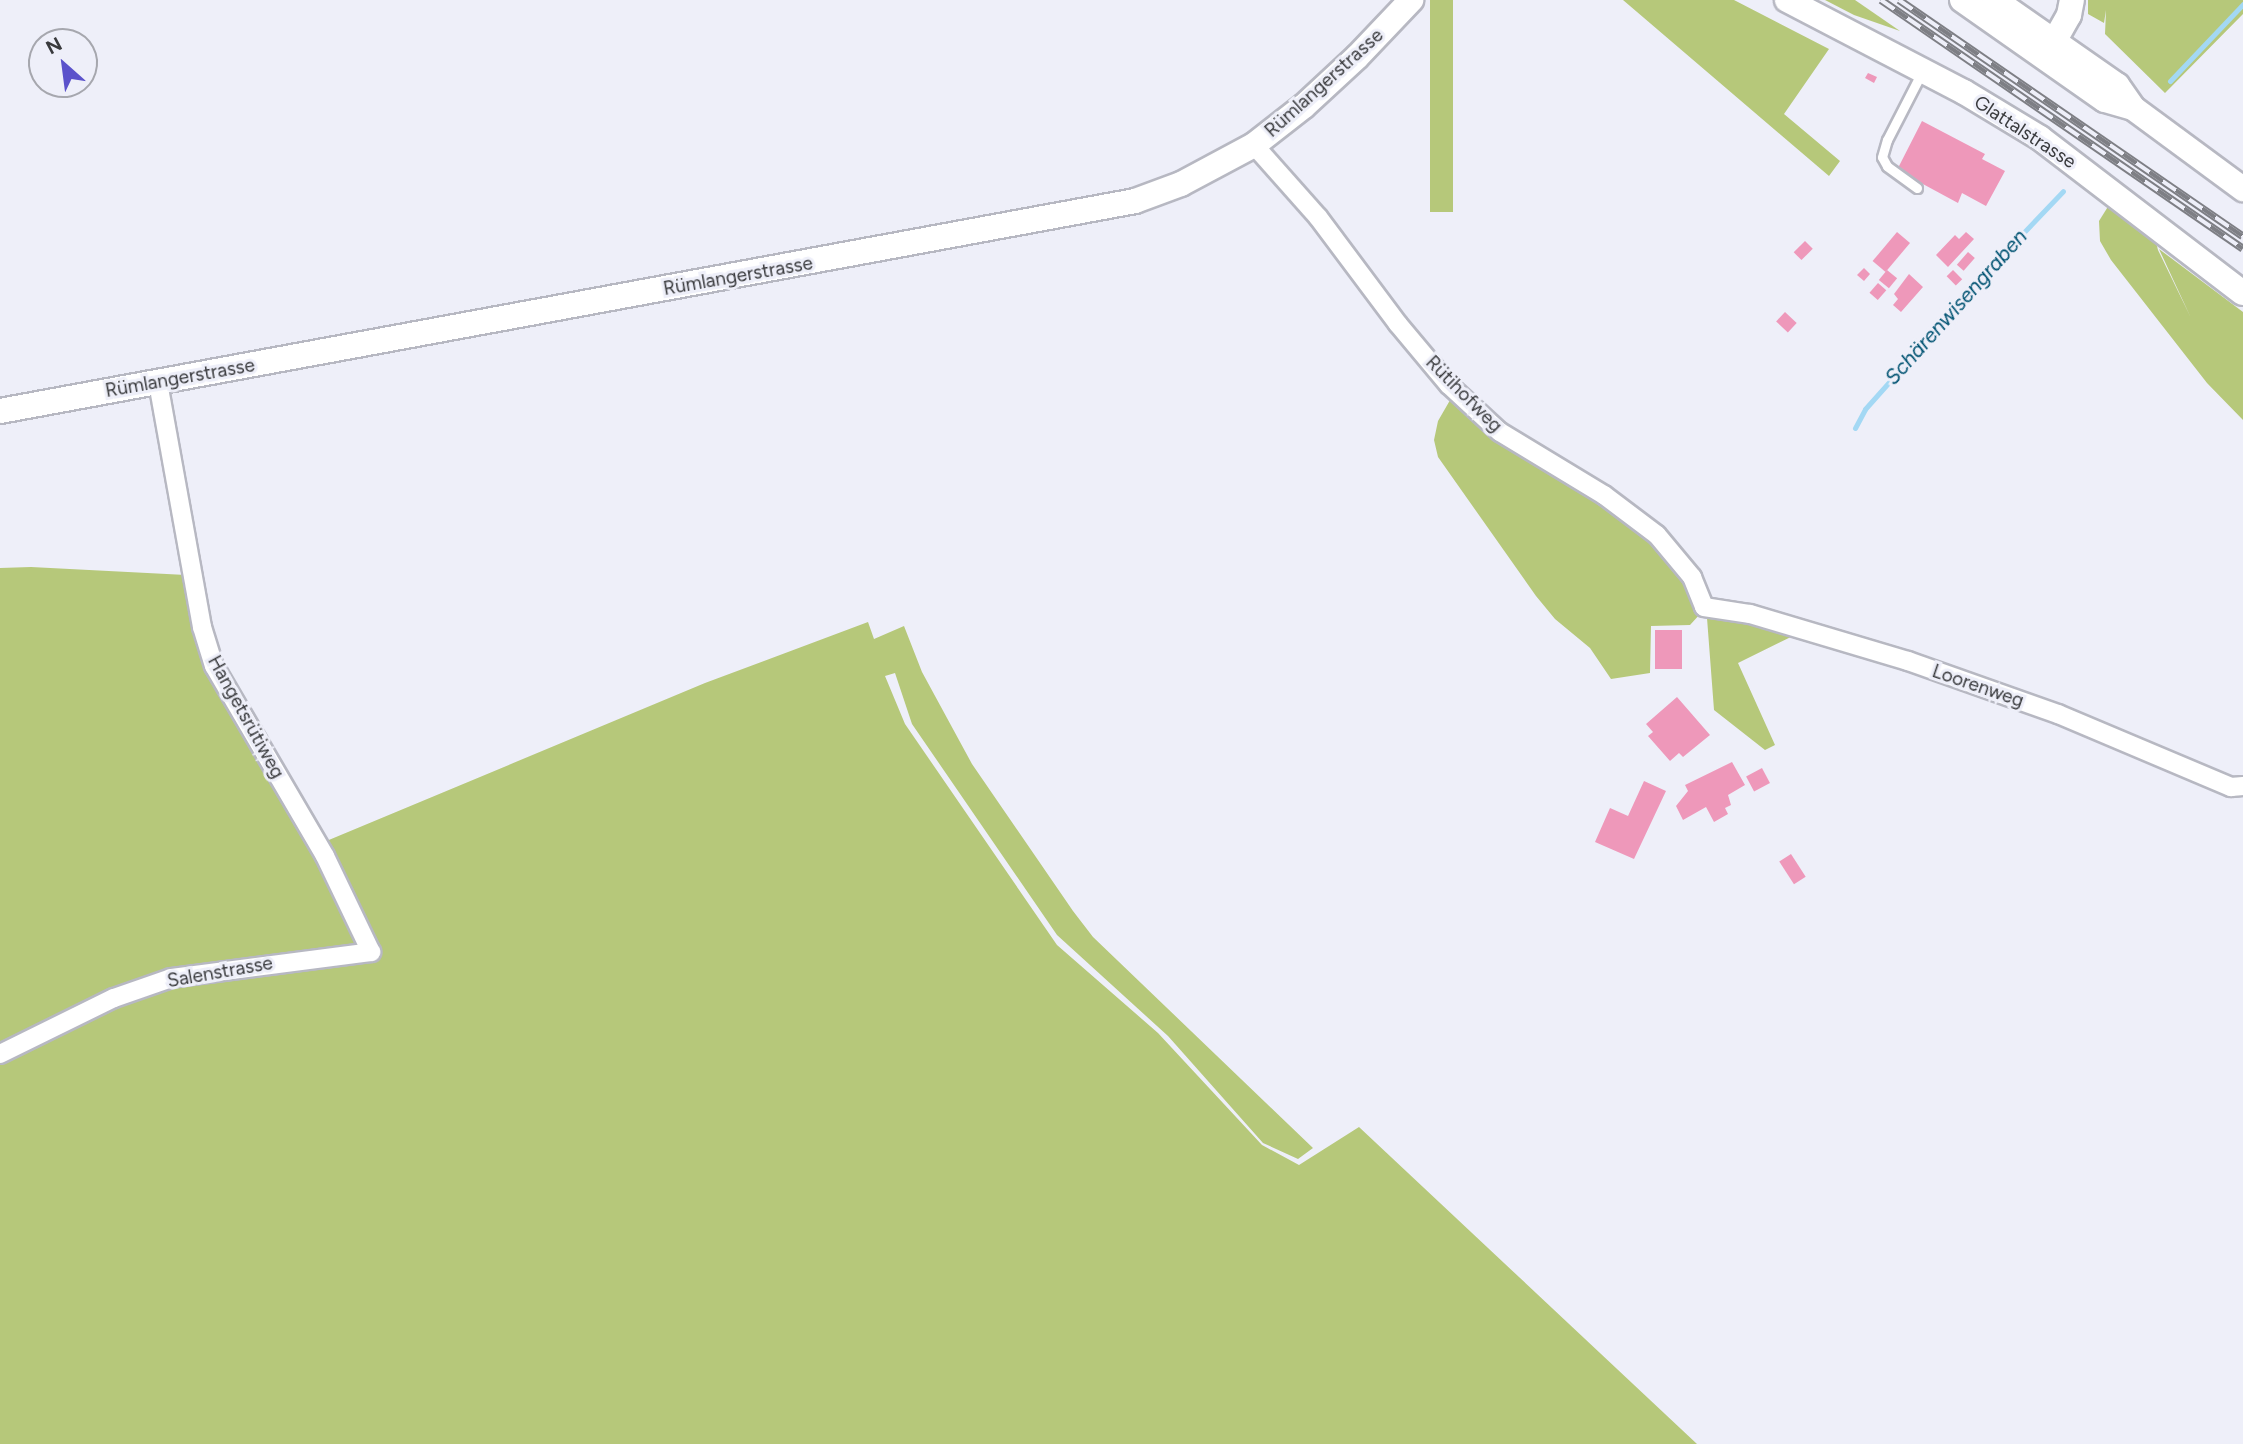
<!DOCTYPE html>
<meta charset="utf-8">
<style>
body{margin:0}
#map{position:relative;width:2243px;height:1444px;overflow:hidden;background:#eeeff9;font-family:Figtree,sans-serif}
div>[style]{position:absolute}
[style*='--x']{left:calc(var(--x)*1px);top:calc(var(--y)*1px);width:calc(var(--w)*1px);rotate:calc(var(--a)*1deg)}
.green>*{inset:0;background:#b6c87a;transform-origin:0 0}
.stream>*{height:5px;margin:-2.5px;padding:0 2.5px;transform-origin:2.5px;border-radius:2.5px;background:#a3d8f4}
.building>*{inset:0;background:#ee98ba;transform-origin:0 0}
.roads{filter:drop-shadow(2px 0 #b7b8c2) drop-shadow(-2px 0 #b7b8c2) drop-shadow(0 2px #b7b8c2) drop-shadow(0 -2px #b7b8c2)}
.lane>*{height:9px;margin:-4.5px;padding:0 4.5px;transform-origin:4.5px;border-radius:4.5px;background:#fff}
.street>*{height:18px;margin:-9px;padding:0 9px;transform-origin:9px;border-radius:9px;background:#fff}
.secondary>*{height:24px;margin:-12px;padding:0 12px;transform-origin:12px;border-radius:12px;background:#fff}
.rail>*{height:8px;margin-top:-4px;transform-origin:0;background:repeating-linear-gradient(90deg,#eeeff9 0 16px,#7e7f85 0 32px);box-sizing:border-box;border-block:2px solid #7e7f85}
span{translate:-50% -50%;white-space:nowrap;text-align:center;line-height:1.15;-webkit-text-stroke:6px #eeeff9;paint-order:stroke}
.street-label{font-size:19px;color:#393a3d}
.water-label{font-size:21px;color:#005372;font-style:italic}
.north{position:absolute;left:28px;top:28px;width:70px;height:70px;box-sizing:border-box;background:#eeeff9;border:2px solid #a6a7ae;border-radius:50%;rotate:332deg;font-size:19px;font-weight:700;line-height:28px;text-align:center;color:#393a3d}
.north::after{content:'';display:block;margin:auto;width:24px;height:32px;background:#5b52cb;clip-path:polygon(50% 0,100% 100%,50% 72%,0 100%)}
</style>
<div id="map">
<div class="green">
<div style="left:1430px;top:0;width:23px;height:212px"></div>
<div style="clip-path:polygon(1623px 0,1734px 0,1829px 49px,1784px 114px,1840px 161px,1829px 176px)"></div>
<div style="clip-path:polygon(1825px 0,1855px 0,1900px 31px,1854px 15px)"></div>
<div style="clip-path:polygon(2088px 0,2243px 0,2243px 14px,2165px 93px,2105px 34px,2106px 10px,2104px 23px,2088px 14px)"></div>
<div style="clip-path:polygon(2109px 205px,2155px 238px,2158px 250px,2191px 318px,2159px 249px,2243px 312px,2243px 420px,2207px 383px,2111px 260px,2100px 241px,2099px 221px)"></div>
<div style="clip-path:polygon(1453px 395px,1654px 537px,1689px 578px,1701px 613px,1690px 625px,1651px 626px,1650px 673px,1611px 679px,1590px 648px,1555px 619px,1536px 596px,1438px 457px,1434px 440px,1438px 421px)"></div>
<div style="clip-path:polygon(31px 567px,186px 575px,209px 666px,368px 957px,324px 842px,705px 683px,868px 622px,874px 639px,904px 626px,922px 672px,972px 764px,1073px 911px,1093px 937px,1313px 1148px,1298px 1159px,1263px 1143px,1168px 1036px,1057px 935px,912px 724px,895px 673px,885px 676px,905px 724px,1057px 945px,1158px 1033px,1262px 1145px,1299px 1165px,1359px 1127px,1697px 1444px,0 1444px,0 568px)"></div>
<div style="clip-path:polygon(1711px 611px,1801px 632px,1738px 663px,1775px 745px,1765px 750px,1714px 710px,1707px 618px)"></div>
</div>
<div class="stream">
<div style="--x:2170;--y:81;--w:106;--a:-46.5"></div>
<div style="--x:1855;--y:428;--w:21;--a:-62"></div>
<div style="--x:1865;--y:409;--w:99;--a:-48.3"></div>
<div style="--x:1931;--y:335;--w:24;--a:-55"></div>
<div style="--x:1945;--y:315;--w:171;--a:-46.4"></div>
</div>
<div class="building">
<div style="clip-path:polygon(1868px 73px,1877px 77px,1874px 83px,1865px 78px)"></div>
<div style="clip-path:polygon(1922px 121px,1985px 154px,1982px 159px,2005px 171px,1986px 206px,1962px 193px,1958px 203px,1897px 170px)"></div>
<div style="left:1897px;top:232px;width:17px;height:38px;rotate:40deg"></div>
<div style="clip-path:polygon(1966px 232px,1974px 239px,1948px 267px,1936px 255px,1955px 235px,1959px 239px)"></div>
<div style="left:1805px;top:241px;width:11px;height:16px;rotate:45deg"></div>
<div style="left:1968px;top:252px;width:9px;height:17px;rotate:41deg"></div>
<div style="clip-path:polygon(1864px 268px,1870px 274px,1864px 281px,1857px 275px)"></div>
<div style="left:1887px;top:270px;width:13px;height:13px;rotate:39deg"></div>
<div style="left:1953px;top:270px;width:13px;height:9px;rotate:45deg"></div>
<div style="clip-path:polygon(1909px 274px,1923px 287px,1901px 312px,1893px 305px,1898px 299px,1894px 294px)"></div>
<div style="left:1878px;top:283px;width:11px;height:13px;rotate:41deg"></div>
<div style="left:1970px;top:284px;width:8px;height:13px;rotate:45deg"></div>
<div style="left:1785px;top:312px;width:16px;height:13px;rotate:43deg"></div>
<div style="left:1682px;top:630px;width:39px;height:27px;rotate:90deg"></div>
<div style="clip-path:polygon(1677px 697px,1710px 735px,1683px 757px,1679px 753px,1670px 761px,1648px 736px,1653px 732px,1646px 724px)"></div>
<div style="clip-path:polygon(1732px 762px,1745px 785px,1728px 795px,1731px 805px,1725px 808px,1728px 814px,1714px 822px,1706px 807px,1683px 820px,1676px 806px,1688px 791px,1685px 785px)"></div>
<div style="left:1762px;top:768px;width:17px;height:18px;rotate:62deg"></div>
<div style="clip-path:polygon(1644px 781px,1666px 791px,1634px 859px,1595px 842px,1610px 808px,1628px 816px)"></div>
<div style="left:1791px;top:854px;width:27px;height:14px;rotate:57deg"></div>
</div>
<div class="roads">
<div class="lane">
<div style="--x:1917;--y:188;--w:37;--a:-144"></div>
<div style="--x:1887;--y:166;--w:10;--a:-119"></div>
<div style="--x:1882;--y:157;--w:18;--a:-74"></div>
<div style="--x:1887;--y:140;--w:76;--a:-62.8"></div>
</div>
<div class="street">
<div style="--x:1254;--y:145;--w:96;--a:48.4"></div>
<div style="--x:1318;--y:217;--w:134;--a:53.2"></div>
<div style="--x:1398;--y:324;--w:80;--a:50.1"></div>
<div style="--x:1449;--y:385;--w:69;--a:42.7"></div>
<div style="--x:1500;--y:432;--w:122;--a:31.2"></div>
<div style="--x:1604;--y:495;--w:66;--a:37"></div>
<div style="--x:1657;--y:535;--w:55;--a:50.2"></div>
<div style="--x:1692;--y:577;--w:32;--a:68"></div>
<div style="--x:1704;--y:607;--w:47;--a:8.7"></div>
<div style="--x:1750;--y:614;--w:165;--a:16.6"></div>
<div style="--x:1908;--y:661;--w:159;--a:19.5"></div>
<div style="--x:2058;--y:714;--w:188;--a:22.9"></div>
<div style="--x:2231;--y:787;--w:12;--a:-5"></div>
<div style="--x:0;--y:1054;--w:127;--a:-26.2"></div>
<div style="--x:114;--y:998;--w:60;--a:-19.3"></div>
<div style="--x:171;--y:978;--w:202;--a:-7.4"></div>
<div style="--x:371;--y:952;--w:106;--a:-115.6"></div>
<div style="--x:325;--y:856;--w:220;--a:-120.3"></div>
<div style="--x:214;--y:666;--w:41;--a:-107.1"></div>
<div style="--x:202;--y:627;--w:249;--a:-100.2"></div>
</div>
<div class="secondary">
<div style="--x:1787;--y:0;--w:199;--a:27.5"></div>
<div style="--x:1964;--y:92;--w:89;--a:31.2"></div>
<div style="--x:2040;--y:138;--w:255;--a:37.4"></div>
<div style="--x:1962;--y:0;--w:174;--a:35"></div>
<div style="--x:2105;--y:100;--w:29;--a:16"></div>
<div style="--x:1995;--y:0;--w:149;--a:34.9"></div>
<div style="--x:2117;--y:85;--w:28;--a:55"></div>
<div style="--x:2133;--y:108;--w:137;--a:36.4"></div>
<div style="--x:2047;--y:54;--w:45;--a:-60.6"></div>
<div style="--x:2069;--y:15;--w:15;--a:-79"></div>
<div style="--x:0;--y:411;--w:1154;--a:-10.48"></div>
<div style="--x:1135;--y:201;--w:49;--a:-20.3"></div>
<div style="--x:1181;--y:184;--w:83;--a:-28.1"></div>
<div style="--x:1254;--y:145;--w:63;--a:-38"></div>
<div style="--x:1304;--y:106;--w:72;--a:-42.8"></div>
<div style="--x:1357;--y:57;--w:79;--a:-46.5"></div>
</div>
</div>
<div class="rail">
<div style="--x:1881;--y:0;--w:439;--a:34.5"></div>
<div style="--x:1899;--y:0;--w:417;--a:34.5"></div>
</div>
<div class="street-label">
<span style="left:1324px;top:83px;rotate:-42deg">Rümlangerstrasse</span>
<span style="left:2025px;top:132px;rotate:33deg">Glattalstrasse</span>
<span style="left:738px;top:276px;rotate:-10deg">Rümlangerstrasse</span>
<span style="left:180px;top:378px;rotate:-10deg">Rümlangerstrasse</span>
<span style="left:1464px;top:394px;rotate:45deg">Rütihofweg</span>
<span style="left:1978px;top:686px;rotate:19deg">Loorenweg</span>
<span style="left:246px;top:717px;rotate:61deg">Hangetsrütiweg</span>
<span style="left:220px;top:972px;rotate:-10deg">Salenstrasse</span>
</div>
<div class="water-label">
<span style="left:1956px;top:307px;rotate:-48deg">Schärenwisengraben</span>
</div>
<div class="north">N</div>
</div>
